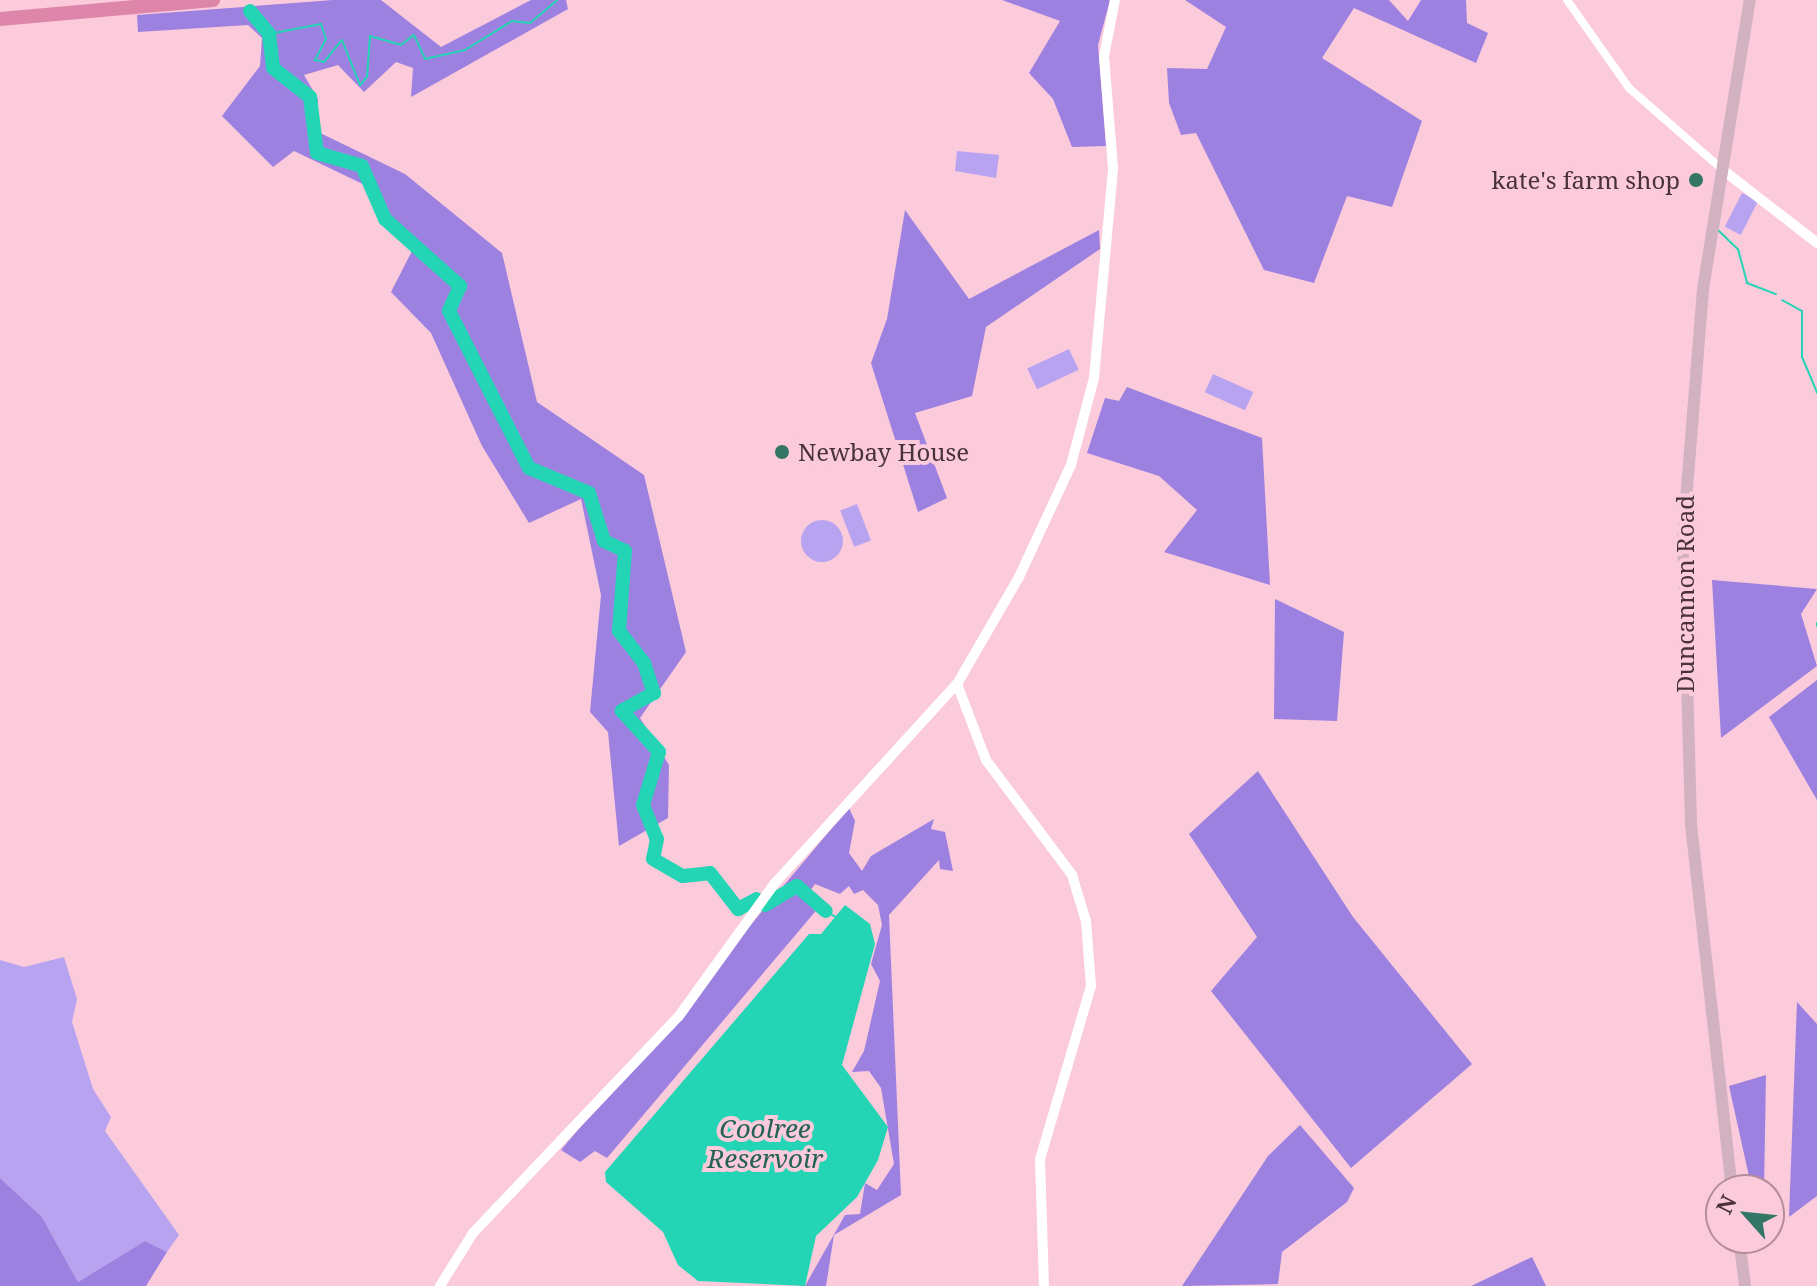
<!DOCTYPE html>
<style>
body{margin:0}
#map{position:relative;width:1817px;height:1286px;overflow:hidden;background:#fbcadb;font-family:"Noto Serif",serif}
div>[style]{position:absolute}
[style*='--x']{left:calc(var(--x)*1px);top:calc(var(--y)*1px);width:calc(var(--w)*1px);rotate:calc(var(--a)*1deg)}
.green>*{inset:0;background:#b8a3f1;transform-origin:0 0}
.round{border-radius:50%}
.forest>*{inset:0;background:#9d81e1}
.water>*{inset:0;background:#23d5b4}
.stream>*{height:2px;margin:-1px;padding:0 1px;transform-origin:1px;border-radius:1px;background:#23d5b4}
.river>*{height:14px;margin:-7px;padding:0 7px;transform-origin:7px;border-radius:7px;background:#23d5b4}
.minor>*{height:8px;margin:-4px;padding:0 4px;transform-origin:4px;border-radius:4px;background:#fff}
.tertiary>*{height:10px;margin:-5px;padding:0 5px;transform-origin:5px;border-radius:5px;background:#fff}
.secondary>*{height:12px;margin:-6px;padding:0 6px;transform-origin:6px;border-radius:6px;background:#d2b2c0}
.trunk>*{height:14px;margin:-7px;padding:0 7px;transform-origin:7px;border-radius:7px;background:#de86aa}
.dots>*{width:22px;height:22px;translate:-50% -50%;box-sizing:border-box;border:4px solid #fbcadb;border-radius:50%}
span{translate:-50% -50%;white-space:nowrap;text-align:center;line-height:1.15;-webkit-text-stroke:8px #fbcadb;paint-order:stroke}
.poi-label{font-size:24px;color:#4a323b}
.right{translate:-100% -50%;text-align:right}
.left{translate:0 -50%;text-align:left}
.street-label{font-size:24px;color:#4a323b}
.water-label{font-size:26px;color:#236254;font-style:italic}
.north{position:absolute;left:1705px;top:1174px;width:80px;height:80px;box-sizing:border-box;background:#fbcadb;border:2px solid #b48d9b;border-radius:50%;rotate:297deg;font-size:22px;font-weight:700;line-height:32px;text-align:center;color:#4a323b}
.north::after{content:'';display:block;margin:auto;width:28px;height:36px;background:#347666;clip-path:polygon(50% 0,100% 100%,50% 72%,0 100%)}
</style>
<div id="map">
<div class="green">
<div style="clip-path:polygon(957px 151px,999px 155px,996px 178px,955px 171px)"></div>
<div style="left:1742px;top:193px;width:18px;height:38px;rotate:27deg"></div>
<div style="left:1069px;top:349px;width:23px;height:46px;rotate:65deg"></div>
<div style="left:1213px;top:374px;width:44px;height:20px;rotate:24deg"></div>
<div style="left:857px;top:504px;width:39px;height:18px;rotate:69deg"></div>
<div class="round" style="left:801px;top:520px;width:42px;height:42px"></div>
<div style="clip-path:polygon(64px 957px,77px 999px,72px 1022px,93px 1089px,111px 1117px,105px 1131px,179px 1235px,167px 1252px,145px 1241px,78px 1282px,42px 1217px,0 1178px,0 960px,24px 967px)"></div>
</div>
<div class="forest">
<div style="clip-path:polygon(333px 0,381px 0,441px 47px,531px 0,566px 0,568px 9px,411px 97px,413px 68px,396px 62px,364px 92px,338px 65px,304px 75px,318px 99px,316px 131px,405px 174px,502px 253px,537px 402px,644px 475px,686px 652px,640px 718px,669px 765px,668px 818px,619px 846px,608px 732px,590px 712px,601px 595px,581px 499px,529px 523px,482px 446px,431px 333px,391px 292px,412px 251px,380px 223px,371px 188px,294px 151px,273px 167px,222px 116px,260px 66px,262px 38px,248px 25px,138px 32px,137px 15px)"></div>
<div style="clip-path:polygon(1002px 0,1110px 0,1098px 45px,1106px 146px,1072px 147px,1053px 99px,1029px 73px,1060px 21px)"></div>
<div style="clip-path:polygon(1185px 0,1389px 0,1408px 21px,1421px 0,1466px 0,1467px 23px,1488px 33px,1476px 63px,1354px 8px,1322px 58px,1422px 121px,1392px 207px,1347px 196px,1314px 283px,1264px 270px,1196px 133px,1181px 135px,1169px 103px,1167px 68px,1207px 69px,1226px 27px)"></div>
<div style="clip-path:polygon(905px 210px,969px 299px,1099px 230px,1100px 249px,986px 327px,972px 396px,915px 413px,947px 498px,918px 512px,871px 363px,887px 319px)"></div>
<div style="clip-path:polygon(1127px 387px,1262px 438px,1270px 585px,1164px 552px,1197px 510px,1159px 476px,1087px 453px,1105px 398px,1119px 401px)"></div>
<div style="clip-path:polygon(1712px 580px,1817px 589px,1801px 614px,1817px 666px,1721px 738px)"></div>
<div style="clip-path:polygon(1275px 599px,1344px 632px,1337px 721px,1274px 719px)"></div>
<div style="clip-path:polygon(1817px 680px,1817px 800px,1769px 717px)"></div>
<div style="clip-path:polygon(1258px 771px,1353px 917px,1472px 1064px,1351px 1168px,1211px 991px,1257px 937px,1189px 834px)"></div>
<div style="clip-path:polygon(849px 808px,855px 821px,849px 853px,862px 871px,871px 856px,934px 819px,931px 829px,945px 832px,953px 871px,940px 869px,939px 860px,889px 915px,901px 1195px,834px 1235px,826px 1286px,805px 1286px,845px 1215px,860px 1214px,865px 1183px,877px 1190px,894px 1164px,881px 1088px,869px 1071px,852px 1072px,864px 1051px,880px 981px,871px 964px,882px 925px,878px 905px,863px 890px,854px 894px,849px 886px,840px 894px,815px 884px,810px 891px,820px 906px,607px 1158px,595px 1151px,580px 1162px,561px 1150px)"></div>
<div style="clip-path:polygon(1797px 1002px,1817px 1024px,1817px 1196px,1789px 1217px)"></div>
<div style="clip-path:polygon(1766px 1075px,1764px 1190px,1752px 1190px,1729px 1086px)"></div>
<div style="clip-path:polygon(1300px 1125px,1354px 1188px,1347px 1202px,1282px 1252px,1278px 1284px,1182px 1286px,1268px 1156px)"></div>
<div style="clip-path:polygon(0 1178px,42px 1217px,78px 1282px,145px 1241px,167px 1252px,146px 1286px,0 1286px)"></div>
<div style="clip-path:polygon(1532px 1257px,1546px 1286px,1471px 1286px)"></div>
</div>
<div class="water">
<div style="clip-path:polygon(845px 905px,870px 924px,875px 944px,842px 1065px,888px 1127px,878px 1160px,857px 1197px,816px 1236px,805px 1286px,698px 1281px,678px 1265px,663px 1232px,606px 1182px,605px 1172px,809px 934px,821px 934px)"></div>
</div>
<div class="stream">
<div style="--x:269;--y:34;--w:53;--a:-10.9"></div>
<div style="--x:321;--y:24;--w:16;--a:72"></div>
<div style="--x:326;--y:39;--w:24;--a:118"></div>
<div style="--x:315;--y:60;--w:9;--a:13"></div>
<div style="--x:324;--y:62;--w:28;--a:-51"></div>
<div style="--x:342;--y:40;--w:48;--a:68.2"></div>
<div style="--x:360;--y:85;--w:11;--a:-49"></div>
<div style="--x:367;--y:77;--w:41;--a:-85.8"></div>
<div style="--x:370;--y:36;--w:32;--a:16"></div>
<div style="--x:401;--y:45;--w:16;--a:-38"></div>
<div style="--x:414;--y:35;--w:26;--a:65"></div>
<div style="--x:425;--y:59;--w:41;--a:-12.7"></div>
<div style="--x:465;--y:50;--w:55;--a:-31.7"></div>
<div style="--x:512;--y:21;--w:18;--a:6"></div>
<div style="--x:530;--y:23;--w:35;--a:-40"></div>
<div style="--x:1718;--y:230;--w:28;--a:44"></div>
<div style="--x:1738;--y:249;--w:35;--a:75"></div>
<div style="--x:1747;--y:283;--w:31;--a:21"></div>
<div style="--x:1782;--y:300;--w:23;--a:29"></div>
<div style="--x:1802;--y:311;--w:46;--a:90"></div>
<div style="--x:1802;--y:357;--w:39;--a:67"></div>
<div style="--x:1817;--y:623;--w:3;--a:90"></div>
<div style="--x:826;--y:911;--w:13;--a:32"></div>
</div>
<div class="river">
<div style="--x:250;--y:11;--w:30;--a:50"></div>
<div style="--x:269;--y:34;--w:34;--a:83"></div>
<div style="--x:273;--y:68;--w:47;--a:38.1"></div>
<div style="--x:310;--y:97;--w:56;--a:82.9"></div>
<div style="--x:317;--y:153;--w:47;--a:16.1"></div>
<div style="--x:362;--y:166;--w:58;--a:66.5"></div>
<div style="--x:385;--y:219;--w:101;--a:41.8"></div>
<div style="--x:460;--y:286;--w:27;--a:114"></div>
<div style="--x:449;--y:311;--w:176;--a:63"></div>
<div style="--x:529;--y:468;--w:65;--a:22.6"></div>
<div style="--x:589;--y:493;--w:50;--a:72.6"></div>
<div style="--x:604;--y:541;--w:23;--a:25"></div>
<div style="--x:625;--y:551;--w:80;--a:94.3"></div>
<div style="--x:619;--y:631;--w:41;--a:52"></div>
<div style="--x:644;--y:663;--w:32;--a:72"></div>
<div style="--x:654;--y:693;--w:37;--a:151"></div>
<div style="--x:622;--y:711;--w:55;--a:47.9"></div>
<div style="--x:659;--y:752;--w:55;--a:106.8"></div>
<div style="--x:643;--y:805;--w:37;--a:68"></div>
<div style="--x:657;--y:839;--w:20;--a:101"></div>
<div style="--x:653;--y:859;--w:34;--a:30"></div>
<div style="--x:683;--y:876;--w:27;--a:-6"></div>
<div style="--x:710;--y:873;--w:46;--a:52.1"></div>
<div style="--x:738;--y:909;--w:21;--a:-28"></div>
<div style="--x:765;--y:905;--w:37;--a:-31"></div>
<div style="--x:797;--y:886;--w:38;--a:41"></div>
</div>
<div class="minor">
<div style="--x:1567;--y:0;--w:108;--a:54.8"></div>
<div style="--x:1629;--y:88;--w:125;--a:41.1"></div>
</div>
<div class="tertiary">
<div style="--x:1723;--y:170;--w:119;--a:37.8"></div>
<div style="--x:957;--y:684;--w:81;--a:69.1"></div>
<div style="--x:986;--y:760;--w:144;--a:53.2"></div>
<div style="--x:1072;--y:875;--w:48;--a:73.1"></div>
<div style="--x:1086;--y:921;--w:65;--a:85.6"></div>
<div style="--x:1091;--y:986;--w:180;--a:106.4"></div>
<div style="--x:1040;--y:1159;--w:127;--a:88.2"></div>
<div style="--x:440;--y:1286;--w:62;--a:-58.1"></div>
<div style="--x:473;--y:1233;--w:299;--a:-46.5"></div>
<div style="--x:679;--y:1016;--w:164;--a:-54.2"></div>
<div style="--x:775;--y:883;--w:270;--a:-47.6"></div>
<div style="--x:957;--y:684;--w:124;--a:-59.9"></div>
<div style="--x:1019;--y:577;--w:123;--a:-65.1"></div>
<div style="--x:1071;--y:465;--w:90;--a:-75.2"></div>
<div style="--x:1094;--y:378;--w:211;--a:-84.8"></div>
<div style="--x:1113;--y:168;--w:112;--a:-94.6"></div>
<div style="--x:1104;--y:56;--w:57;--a:-78.9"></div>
</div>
<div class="secondary">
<div style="--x:1732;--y:1190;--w:370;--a:-96.4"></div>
<div style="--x:1691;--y:822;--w:284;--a:-91.6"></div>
<div style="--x:1683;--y:538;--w:250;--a:-85.4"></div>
<div style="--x:1703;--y:289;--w:293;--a:-80.8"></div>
<div style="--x:1739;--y:1238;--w:48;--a:82.9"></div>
</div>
<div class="trunk">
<div style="--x:0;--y:19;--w:214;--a:-5.1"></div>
</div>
<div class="dots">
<div style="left:1696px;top:180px;background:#347666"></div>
<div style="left:782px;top:452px;background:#347666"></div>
</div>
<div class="poi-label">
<span class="right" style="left:1680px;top:180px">kate's farm shop</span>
<span class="left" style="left:798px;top:452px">Newbay House</span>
</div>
<div class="street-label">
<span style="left:1685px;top:594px;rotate:-90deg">Duncannon Road</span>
</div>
<div class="water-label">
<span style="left:765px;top:1144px">Coolree<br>Reservoir</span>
</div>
<div class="north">N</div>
</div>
